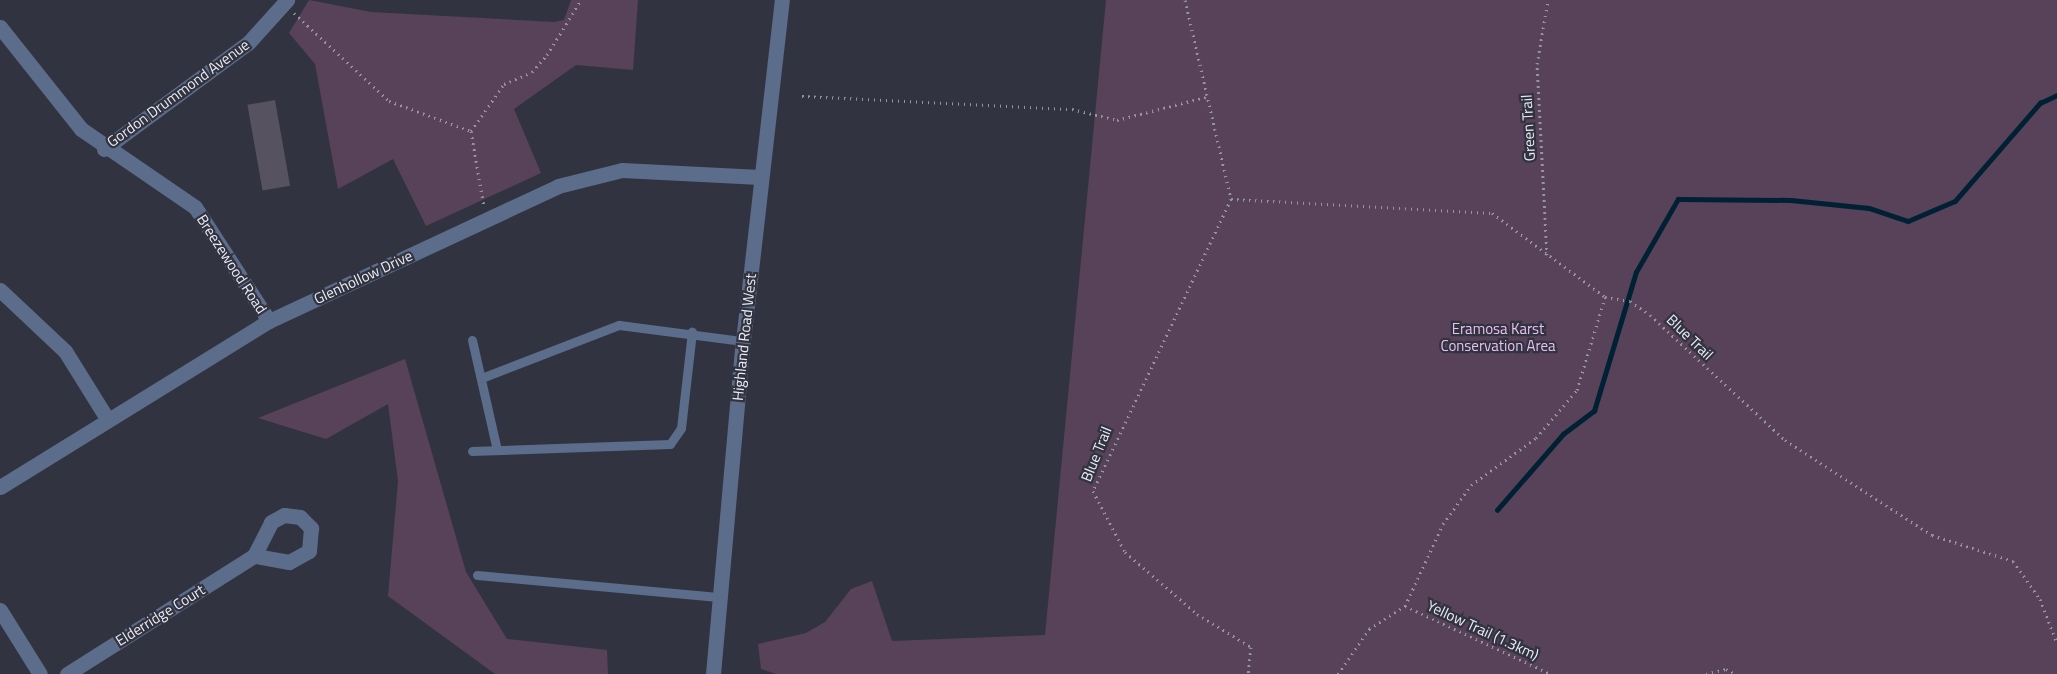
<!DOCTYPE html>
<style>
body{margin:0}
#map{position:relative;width:2057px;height:674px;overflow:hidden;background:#323340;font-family:"Titillium Web",sans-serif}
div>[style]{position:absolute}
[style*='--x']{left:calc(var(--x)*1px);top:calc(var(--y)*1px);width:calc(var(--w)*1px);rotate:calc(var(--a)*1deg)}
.green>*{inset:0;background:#574259}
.stream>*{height:4.5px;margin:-2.25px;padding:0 2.25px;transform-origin:2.25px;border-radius:2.25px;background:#002033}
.building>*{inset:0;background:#57525f;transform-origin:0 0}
.path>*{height:3px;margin-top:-1.5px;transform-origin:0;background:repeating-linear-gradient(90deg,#94959f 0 1.5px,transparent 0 6px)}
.service>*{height:9px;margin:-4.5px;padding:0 4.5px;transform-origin:4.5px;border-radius:4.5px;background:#5b6d8a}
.minor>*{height:15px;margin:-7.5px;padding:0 7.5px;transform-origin:7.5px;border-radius:7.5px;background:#5b6d8a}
.tertiary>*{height:15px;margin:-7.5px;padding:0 7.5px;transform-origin:7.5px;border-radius:7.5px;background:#5b6d8a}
span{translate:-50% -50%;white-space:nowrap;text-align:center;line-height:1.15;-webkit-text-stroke:4.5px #323340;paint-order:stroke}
.street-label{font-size:15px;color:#eaebf3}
.park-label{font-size:15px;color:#ecbff1}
</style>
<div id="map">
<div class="green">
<div style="clip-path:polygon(309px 0,371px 12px,554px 22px,564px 20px,571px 0,638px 0,633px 70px,576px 65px,514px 109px,541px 173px,426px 226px,393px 159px,338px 189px,315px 64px,289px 33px)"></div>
<div style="clip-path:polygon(1106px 0,2057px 0,2057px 674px,776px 674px,761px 669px,758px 644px,806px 633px,825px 622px,851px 589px,872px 581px,892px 641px,1045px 635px)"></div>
<div style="clip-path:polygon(405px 359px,466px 572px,507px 639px,607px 650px,608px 674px,495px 674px,388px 596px,398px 481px,388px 404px,326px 439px,258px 418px)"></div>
</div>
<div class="stream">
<div style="--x:1497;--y:510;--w:101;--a:-49"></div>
<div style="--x:1563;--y:434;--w:39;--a:-37"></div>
<div style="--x:1594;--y:411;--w:145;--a:-73.2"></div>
<div style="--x:1636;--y:272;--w:84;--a:-60.1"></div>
<div style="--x:1678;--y:199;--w:113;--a:0.5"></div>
<div style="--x:1791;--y:200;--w:78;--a:5.9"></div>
<div style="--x:1869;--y:208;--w:41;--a:18.4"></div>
<div style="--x:1908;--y:221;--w:51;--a:-23.1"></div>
<div style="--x:1955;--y:201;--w:130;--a:-49.1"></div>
<div style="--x:2040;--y:103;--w:19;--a:-25"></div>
</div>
<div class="building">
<div style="left:275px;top:100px;width:87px;height:28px;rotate:80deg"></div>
</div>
<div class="path">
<div style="--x:1185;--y:0;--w:204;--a:77"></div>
<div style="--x:1231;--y:199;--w:261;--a:3.1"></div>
<div style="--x:1492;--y:213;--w:141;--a:36.6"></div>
<div style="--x:1605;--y:297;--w:25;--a:9"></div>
<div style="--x:1630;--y:301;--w:24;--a:35"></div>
<div style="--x:1650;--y:315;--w:184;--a:42.8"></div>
<div style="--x:1785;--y:440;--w:175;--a:32.9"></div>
<div style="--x:1932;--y:535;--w:85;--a:17.8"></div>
<div style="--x:2013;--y:561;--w:47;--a:54.6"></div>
<div style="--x:2040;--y:599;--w:47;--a:68.9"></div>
<div style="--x:294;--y:13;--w:129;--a:42.8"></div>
<div style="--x:389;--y:101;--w:87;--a:20.1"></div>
<div style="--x:471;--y:131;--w:77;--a:80.3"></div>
<div style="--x:802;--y:96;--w:270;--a:2.8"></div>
<div style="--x:1072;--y:109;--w:46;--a:13.7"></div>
<div style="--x:1117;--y:120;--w:92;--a:-14.5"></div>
<div style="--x:471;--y:131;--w:57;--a:-54.9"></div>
<div style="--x:504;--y:84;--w:30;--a:-23"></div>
<div style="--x:532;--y:72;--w:23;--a:-49"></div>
<div style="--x:547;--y:55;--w:65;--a:-58.3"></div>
<div style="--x:1231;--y:199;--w:323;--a:115.3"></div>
<div style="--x:1093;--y:491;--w:69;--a:62.3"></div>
<div style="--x:1125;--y:552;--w:95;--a:40.7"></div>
<div style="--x:1197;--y:614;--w:63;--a:31.4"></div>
<div style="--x:1251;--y:647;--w:27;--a:96"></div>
<div style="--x:1547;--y:255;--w:191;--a:-93"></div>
<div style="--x:1537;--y:64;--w:65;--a:-80.2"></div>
<div style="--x:1405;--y:606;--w:161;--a:25"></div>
<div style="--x:1338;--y:674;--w:55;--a:-55.4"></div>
<div style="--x:1369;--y:629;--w:43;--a:-32.6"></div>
<div style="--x:1405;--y:606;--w:90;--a:-65.1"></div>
<div style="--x:1443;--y:524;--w:48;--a:-54.3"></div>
<div style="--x:1471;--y:485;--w:80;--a:-35.9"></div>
<div style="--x:1536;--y:438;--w:63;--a:-49.5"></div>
<div style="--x:1577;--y:390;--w:97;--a:-73.2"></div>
<div style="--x:1706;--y:674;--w:21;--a:-14"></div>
<div style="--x:1726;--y:669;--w:11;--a:27"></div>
</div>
<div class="service">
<div style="--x:472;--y:340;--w:113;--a:77.2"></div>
<div style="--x:484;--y:377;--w:145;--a:-21.1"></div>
<div style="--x:619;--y:325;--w:125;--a:7.4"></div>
<div style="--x:472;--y:451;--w:198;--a:-2"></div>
<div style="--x:670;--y:444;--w:19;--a:-55"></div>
<div style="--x:681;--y:428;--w:97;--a:-83.5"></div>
<div style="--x:477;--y:575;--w:242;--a:5.2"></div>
</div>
<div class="minor">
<div style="--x:0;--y:27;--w:130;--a:51.5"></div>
<div style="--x:81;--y:129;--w:138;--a:34.4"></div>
<div style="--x:195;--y:207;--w:136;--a:57"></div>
<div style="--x:104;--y:149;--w:180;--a:-36.4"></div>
<div style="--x:249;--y:42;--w:57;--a:-47.9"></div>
<div style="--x:0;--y:290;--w:89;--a:43.2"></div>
<div style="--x:65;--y:351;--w:81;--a:58.1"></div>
<div style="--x:0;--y:487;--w:316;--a:-31.7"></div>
<div style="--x:269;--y:321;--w:319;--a:-25"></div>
<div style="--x:558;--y:186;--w:66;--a:-14"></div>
<div style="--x:622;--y:170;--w:138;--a:2.9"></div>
<div style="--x:284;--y:515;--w:16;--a:7"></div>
<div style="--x:300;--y:517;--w:16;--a:45"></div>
<div style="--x:311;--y:528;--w:23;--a:95"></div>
<div style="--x:309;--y:551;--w:23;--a:151"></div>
<div style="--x:289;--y:562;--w:36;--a:-170"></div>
<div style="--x:254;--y:556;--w:38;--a:-63"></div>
<div style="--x:271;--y:522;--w:15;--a:-28"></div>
<div style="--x:0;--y:610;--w:75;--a:58"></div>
<div style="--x:67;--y:674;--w:221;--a:-32.3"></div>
</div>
<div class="tertiary">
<div style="--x:713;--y:674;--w:334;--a:-84.9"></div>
<div style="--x:743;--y:341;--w:343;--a:-83.5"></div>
</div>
<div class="street-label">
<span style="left:178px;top:93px;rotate:-36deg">Gordon Drummond Avenue</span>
<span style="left:1528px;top:128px;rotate:-93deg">Green Trail</span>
<span style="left:232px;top:264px;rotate:57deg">Breezewood Road</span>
<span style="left:363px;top:277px;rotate:-25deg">Glenhollow Drive</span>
<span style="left:744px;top:337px;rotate:-84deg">Highland Road West</span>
<span style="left:1690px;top:337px;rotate:44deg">Blue Trail</span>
<span style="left:1096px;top:454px;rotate:-68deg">Blue Trail</span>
<span style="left:160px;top:615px;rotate:-32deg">Elderridge Court</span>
<span style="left:1483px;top:630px;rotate:25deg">Yellow Trail (1.3km)</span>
</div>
<div class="park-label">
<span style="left:1498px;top:337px">Eramosa Karst<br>Conservation Area</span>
</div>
</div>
